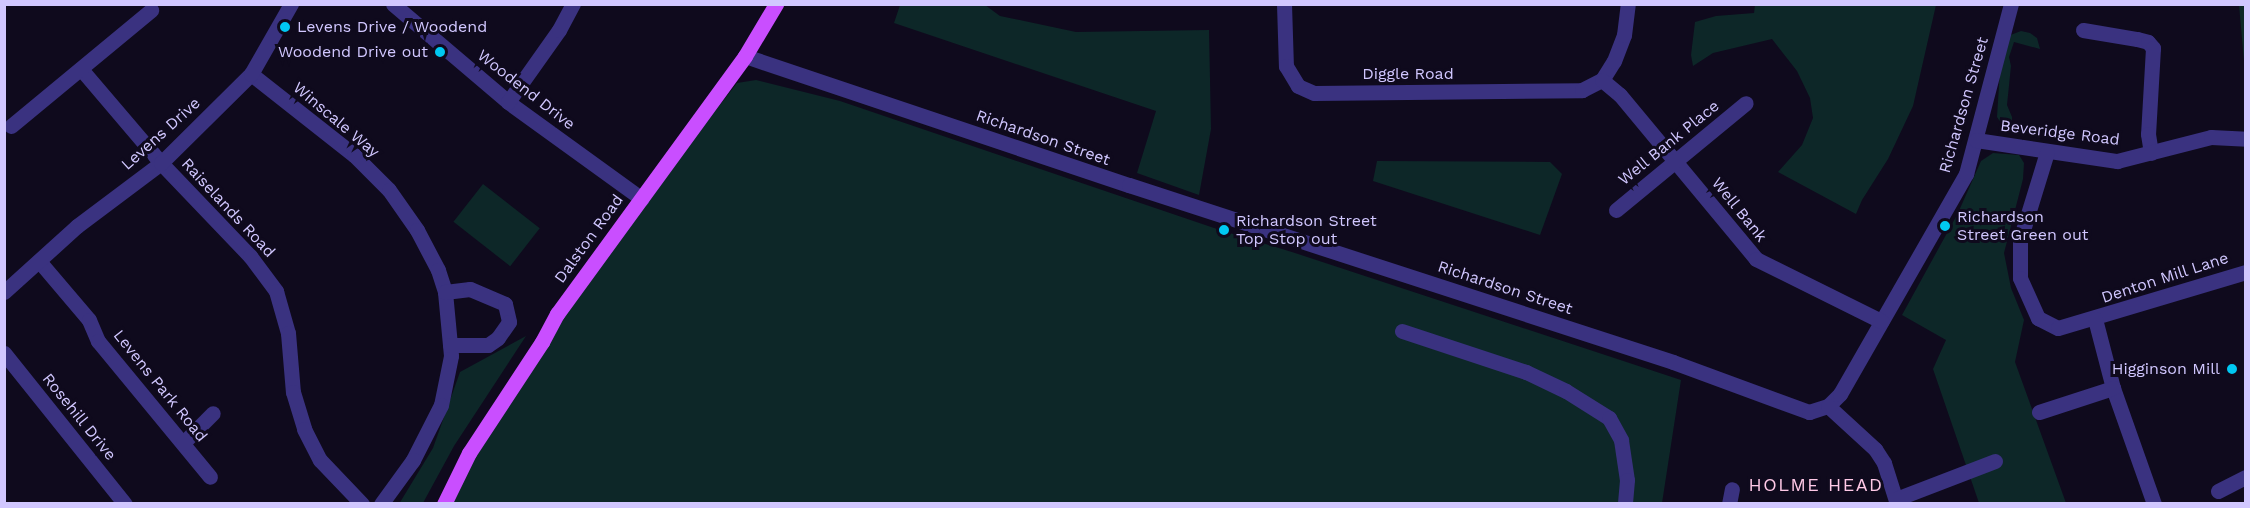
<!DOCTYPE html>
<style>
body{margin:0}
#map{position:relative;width:2250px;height:508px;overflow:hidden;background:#0f0a1d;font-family:"Work Sans",sans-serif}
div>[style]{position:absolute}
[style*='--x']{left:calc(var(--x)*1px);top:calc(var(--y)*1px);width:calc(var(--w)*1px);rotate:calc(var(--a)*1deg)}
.green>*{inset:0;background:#0d2728;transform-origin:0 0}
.minor>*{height:15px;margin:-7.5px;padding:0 7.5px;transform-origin:7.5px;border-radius:7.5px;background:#3a3280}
.major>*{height:15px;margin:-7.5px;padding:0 7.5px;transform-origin:7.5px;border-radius:7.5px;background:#c94eff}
.dots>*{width:16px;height:16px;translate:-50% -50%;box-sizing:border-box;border:3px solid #0f0a1d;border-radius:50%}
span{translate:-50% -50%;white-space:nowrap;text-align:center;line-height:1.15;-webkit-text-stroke:6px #0f0a1d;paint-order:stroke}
.poi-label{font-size:16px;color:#d1c7ff}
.left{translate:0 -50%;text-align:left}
.right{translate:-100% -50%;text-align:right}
.street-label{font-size:16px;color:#d1c7ff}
.neighbourhood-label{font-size:18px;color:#ffc9e7;letter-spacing:1.5px}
.frame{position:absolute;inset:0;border:6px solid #d1c7ff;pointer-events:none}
</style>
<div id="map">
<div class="green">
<div style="clip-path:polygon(985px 5px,1000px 16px,1076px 32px,1209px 30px,1211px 129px,1199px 195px,1137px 173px,1156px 111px,894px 23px,900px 5px)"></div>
<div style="clip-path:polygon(1755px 5px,1936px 5px,1913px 106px,1888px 159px,1862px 200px,1856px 214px,1778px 172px,1802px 145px,1813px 118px,1810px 98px,1797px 71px,1772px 39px,1713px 53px,1693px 66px,1691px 55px,1695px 22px,1716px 16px,1754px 13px)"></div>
<div style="clip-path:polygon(2239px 5px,2245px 5px,2245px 61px,2244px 61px)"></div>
<div style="clip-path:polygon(2021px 31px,2030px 33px,2037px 38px,2040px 49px,2014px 42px,2009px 57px,2011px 66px,2007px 105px,2012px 117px,2012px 127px,2008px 128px,2003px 126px,1997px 117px,2000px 70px,2008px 36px)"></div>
<div style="clip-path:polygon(756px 80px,840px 101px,1217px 229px,1295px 253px,1681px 380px,1662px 503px,444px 504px,580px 285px,737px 83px)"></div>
<div style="clip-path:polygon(1993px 153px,2019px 155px,2024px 163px,2023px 179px,2004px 253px,2011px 288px,2024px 320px,2015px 362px,2066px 503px,1979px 503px,1933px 369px,1946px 340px,1902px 315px,1958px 213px,1981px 161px)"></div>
<div style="clip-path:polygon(1377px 161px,1550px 162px,1562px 174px,1540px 235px,1373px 181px)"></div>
<div style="left:483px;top:184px;width:72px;height:48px;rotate:38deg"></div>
<div style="clip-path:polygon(526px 336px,454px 446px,423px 503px,399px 504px,433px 448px,460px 372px)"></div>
</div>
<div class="minor">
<div style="--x:393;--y:4;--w:151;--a:40.4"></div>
<div style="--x:508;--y:102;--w:165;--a:35.9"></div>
<div style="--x:1284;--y:4;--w:62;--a:88.2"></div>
<div style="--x:1286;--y:66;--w:23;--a:59"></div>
<div style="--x:1298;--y:86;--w:17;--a:24"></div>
<div style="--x:1314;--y:93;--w:268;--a:-0.6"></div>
<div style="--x:1582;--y:90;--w:22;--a:-27"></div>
<div style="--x:1602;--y:80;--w:22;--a:-58"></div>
<div style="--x:1614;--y:61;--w:28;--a:-69"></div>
<div style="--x:1624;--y:35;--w:31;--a:-83"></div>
<div style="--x:2083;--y:30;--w:55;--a:9.5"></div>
<div style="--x:2137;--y:39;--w:11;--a:15"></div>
<div style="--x:2148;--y:42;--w:8;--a:50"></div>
<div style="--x:2153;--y:48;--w:86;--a:93.3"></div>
<div style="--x:2148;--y:134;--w:19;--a:81"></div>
<div style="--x:745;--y:56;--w:405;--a:18.6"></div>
<div style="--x:1129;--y:185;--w:572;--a:18.02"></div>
<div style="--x:1673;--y:362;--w:145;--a:20.2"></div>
<div style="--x:1809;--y:412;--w:20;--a:-18"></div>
<div style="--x:1828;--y:406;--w:17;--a:-45"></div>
<div style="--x:1840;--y:394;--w:254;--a:-60.2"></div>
<div style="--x:1966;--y:174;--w:176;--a:-75.2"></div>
<div style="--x:81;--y:69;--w:123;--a:49.6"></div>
<div style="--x:161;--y:163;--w:129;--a:46.3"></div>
<div style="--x:250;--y:256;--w:44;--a:53.4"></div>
<div style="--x:276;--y:291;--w:44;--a:74.1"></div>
<div style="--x:288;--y:333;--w:59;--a:85.2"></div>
<div style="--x:293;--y:392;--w:39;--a:73"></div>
<div style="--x:304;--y:429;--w:35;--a:63"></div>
<div style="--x:320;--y:460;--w:61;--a:46.3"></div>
<div style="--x:251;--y:74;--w:131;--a:38.2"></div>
<div style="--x:354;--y:155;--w:49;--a:45"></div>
<div style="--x:389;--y:190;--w:49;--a:55"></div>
<div style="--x:417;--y:230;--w:45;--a:62.3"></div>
<div style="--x:438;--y:270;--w:23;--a:72"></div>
<div style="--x:445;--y:292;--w:64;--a:84.6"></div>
<div style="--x:451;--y:356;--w:50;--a:101.5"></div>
<div style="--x:441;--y:405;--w:62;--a:117"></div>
<div style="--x:413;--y:460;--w:54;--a:126"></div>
<div style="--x:1602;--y:80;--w:23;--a:40"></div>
<div style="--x:1620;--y:95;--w:213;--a:50.3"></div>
<div style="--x:1756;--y:259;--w:140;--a:26.4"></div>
<div style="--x:508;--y:102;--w:88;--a:-54.7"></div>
<div style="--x:559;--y:30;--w:30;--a:-62"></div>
<div style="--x:11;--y:126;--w:182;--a:-39.6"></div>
<div style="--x:1976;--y:140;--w:143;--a:8.5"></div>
<div style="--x:2117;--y:161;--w:97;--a:-14.3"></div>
<div style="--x:2211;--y:137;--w:35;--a:3"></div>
<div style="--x:2047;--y:152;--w:92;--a:107.1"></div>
<div style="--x:2020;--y:240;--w:38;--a:90"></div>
<div style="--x:2020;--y:278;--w:44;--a:65.8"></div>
<div style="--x:2038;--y:318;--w:22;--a:27"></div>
<div style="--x:2058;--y:328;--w:196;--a:-16.6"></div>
<div style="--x:1616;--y:210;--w:168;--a:-39.5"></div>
<div style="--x:39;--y:261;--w:77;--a:49.7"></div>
<div style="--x:89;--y:320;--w:23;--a:67"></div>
<div style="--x:98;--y:341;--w:176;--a:50.5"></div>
<div style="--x:4;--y:292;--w:98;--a:-42.1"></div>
<div style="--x:77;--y:226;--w:105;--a:-36.9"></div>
<div style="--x:161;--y:163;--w:127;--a:-44.7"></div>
<div style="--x:251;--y:74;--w:81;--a:-60.3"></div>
<div style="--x:445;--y:292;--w:25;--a:-7"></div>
<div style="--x:470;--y:289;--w:38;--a:23"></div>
<div style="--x:505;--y:304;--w:18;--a:77"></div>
<div style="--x:509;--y:322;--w:19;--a:125"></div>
<div style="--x:498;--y:338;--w:12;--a:145"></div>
<div style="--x:488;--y:345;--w:38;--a:180"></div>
<div style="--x:2095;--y:319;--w:71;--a:75.4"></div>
<div style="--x:2113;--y:388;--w:123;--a:70.5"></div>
<div style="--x:1402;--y:331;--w:131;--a:18.3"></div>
<div style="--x:1526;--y:372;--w:44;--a:25.4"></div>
<div style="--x:1566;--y:391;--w:51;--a:32.1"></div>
<div style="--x:1609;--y:418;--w:25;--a:61"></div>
<div style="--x:1621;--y:440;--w:40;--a:81.5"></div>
<div style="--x:1627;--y:480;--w:24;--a:95"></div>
<div style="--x:4;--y:353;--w:193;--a:51.3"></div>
<div style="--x:1828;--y:406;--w:64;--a:42.5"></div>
<div style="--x:1875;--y:449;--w:17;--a:57"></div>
<div style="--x:1884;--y:463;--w:43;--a:72.4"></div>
<div style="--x:2039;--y:412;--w:78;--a:-18"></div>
<div style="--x:183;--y:443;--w:42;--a:-45"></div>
<div style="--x:2218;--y:491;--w:31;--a:-27"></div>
<div style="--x:1896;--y:499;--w:106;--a:-21"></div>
<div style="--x:1729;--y:504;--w:15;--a:-79"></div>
</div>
<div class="major">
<div style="--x:444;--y:504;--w:57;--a:-63.9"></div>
<div style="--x:469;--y:453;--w:133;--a:-56.7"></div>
<div style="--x:542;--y:342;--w:32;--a:-62"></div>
<div style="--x:557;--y:314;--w:319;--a:-53.9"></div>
<div style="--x:745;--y:56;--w:61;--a:-59.2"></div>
</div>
<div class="dots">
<div style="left:285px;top:27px;background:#00c8f2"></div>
<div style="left:440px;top:52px;background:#00c8f2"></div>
<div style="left:1945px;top:226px;background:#00c8f2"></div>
<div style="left:1224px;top:230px;background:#00c8f2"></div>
<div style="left:2232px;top:369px;background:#00c8f2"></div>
</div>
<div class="poi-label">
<span class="left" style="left:297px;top:27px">Levens Drive / Woodend</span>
<span class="right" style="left:428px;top:52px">Woodend Drive out</span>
<span class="left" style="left:1957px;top:226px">Richardson<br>Street Green out</span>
<span class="left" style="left:1236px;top:230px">Richardson Street<br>Top Stop out</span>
<span class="right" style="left:2220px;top:369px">Higginson Mill</span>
</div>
<div class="street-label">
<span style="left:1408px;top:74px">Diggle Road</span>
<span style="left:526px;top:90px;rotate:38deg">Woodend Drive</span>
<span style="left:1964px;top:105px;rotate:-74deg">Richardson Street</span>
<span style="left:336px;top:120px;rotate:40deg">Winscale Way</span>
<span style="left:2060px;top:133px;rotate:7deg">Beveridge Road</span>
<span style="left:161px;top:134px;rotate:-42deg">Levens Drive</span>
<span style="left:1043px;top:138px;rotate:19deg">Richardson Street</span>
<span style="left:1669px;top:143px;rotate:-39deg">Well Bank Place</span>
<span style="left:228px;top:208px;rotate:47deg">Raiselands Road</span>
<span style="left:1739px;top:210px;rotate:51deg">Well Bank</span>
<span style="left:589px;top:239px;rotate:-54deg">Dalston Road</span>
<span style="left:2165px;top:278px;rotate:-18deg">Denton Mill Lane</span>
<span style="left:1505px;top:288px;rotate:18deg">Richardson Street</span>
<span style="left:160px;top:386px;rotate:51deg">Levens Park Road</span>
<span style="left:79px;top:417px;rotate:51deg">Rosehill Drive</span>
</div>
<div class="neighbourhood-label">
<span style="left:1816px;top:485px">HOLME HEAD</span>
</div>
<div class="frame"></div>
</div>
